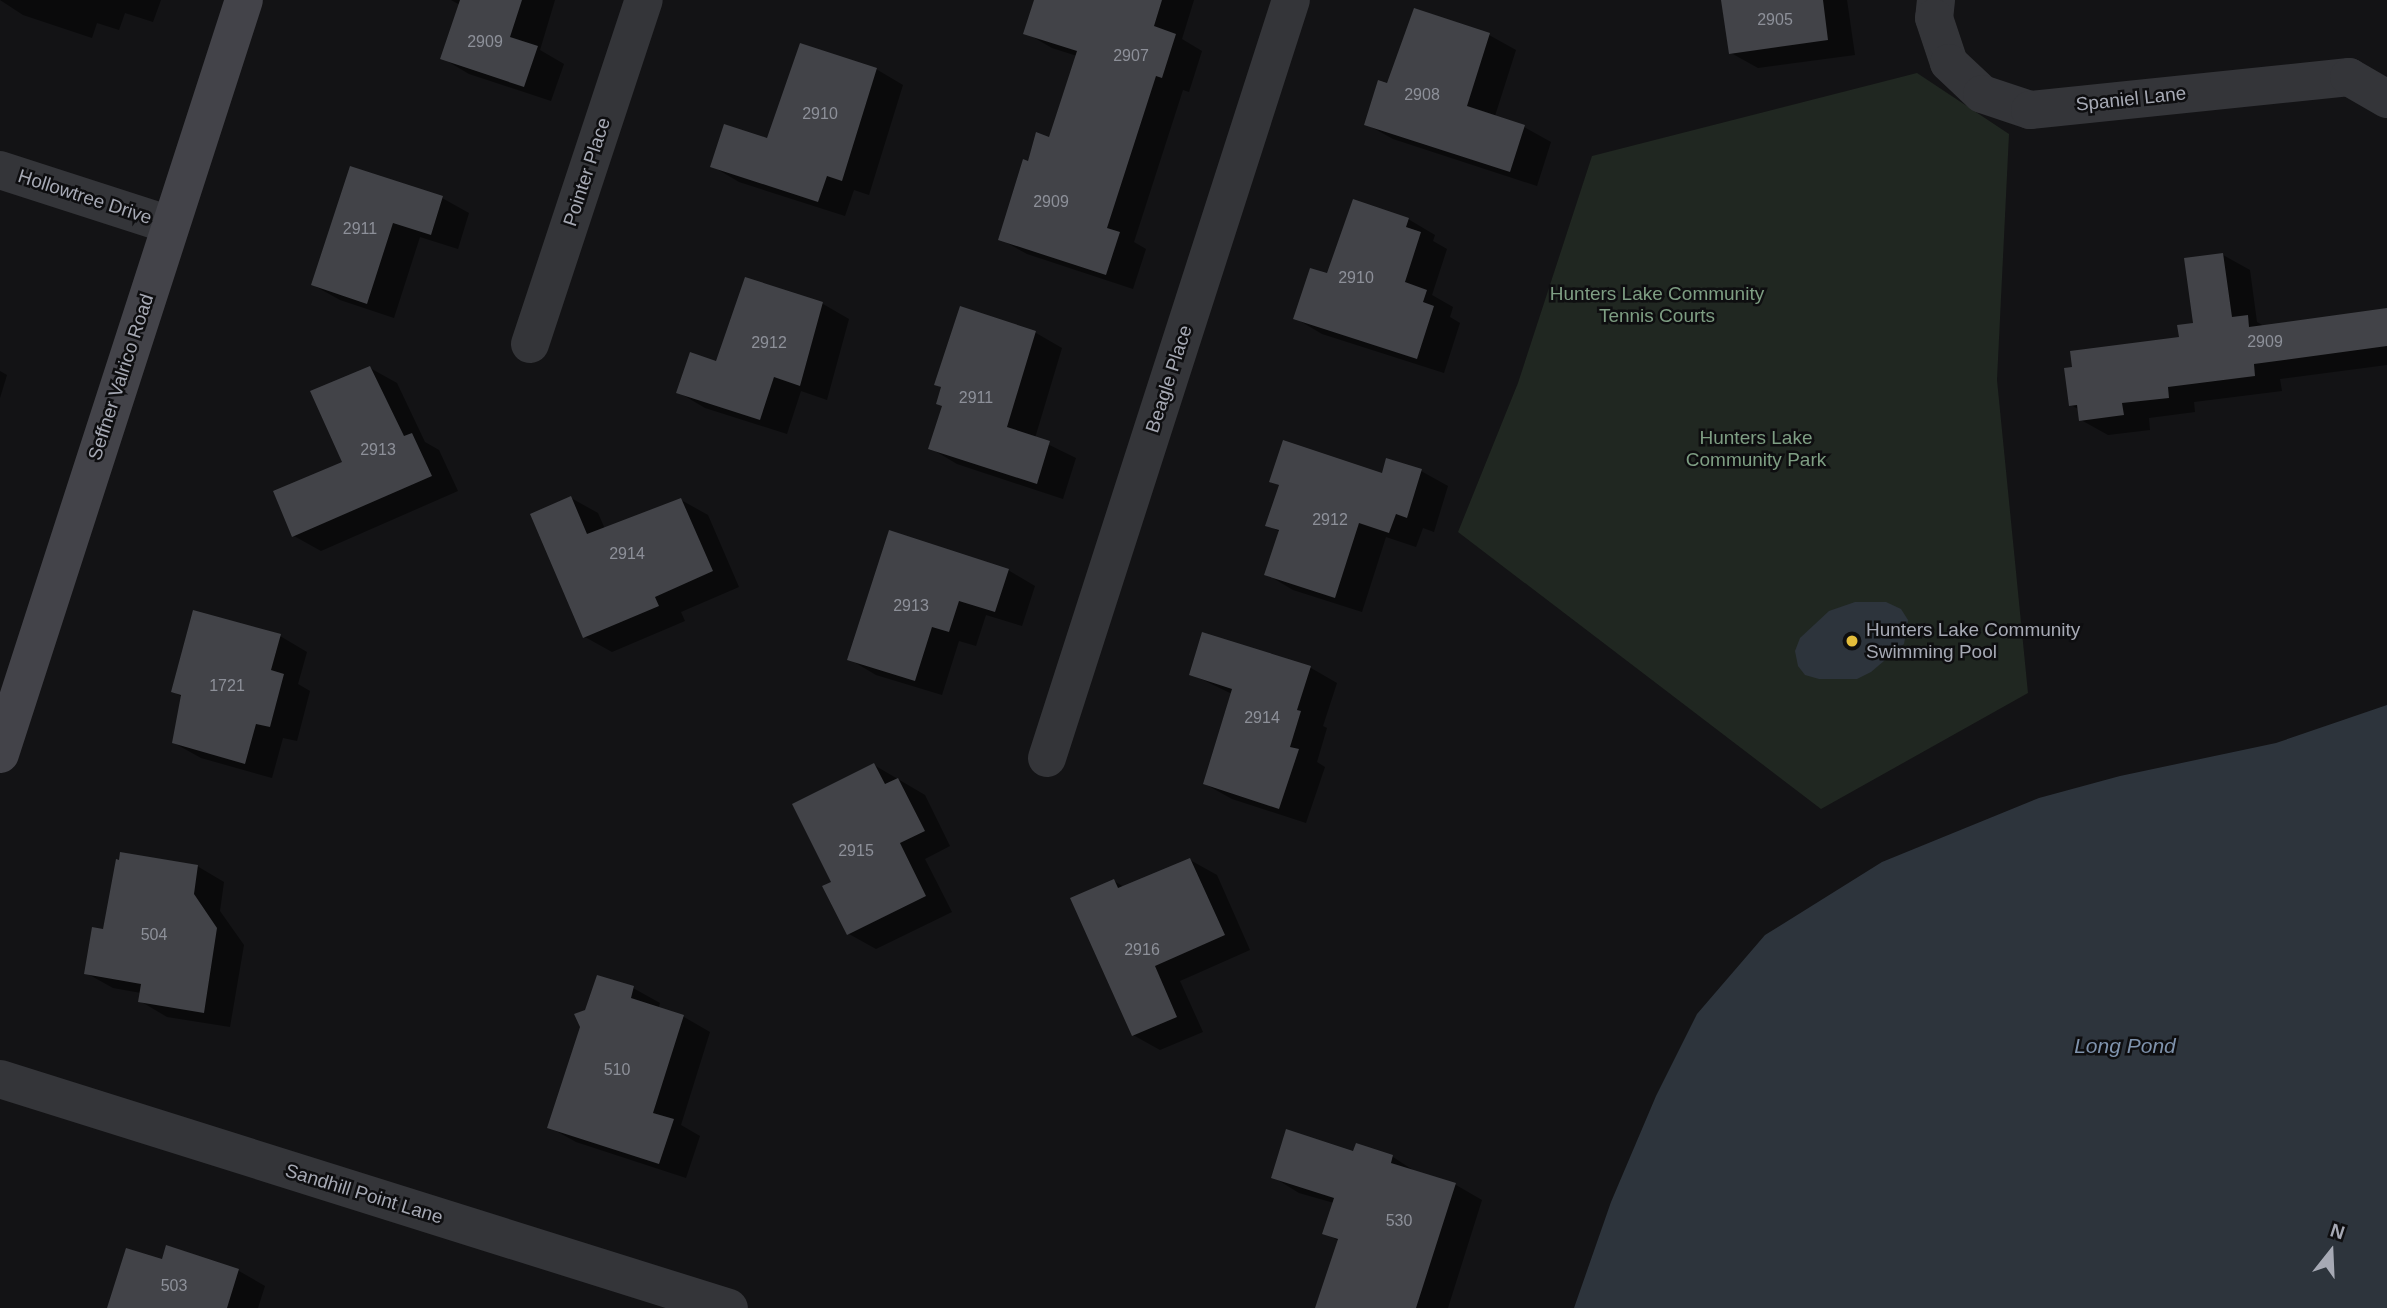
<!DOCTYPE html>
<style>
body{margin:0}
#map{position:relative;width:2387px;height:1308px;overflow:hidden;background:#131315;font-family:Helvetica,sans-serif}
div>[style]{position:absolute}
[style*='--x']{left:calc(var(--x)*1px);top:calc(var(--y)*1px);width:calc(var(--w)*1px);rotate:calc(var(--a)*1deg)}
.green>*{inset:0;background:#202721}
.water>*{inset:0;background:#2d343c}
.shadow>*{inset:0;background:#0007}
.building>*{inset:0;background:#424348}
.street>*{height:38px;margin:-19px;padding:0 19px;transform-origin:19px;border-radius:19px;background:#343539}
.secondary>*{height:38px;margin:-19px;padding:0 19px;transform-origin:19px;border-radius:19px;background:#434349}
.dots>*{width:19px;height:19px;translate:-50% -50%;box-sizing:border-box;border:4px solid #0e0e10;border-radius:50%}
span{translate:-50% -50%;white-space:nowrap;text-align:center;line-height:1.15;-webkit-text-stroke:5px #0e0e10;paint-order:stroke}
.number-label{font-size:16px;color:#8d9099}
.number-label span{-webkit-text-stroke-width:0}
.street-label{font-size:19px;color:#a6a9b4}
.park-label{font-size:19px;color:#7e9e83}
.poi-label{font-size:19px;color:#a6a9b4}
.left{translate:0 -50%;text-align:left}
.water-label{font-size:21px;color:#7f93ad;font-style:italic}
.north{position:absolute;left:2296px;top:1217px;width:70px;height:70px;-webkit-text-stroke:5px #0e0e10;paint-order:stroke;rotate:18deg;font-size:19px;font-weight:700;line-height:28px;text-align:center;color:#a6a9b4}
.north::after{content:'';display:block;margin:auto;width:24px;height:32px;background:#a6a9b4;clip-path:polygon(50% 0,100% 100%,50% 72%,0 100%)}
</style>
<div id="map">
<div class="green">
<div style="clip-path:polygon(1917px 73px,2009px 134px,1997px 380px,2028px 693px,1821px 809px,1458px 532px,1518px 383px,1592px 156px)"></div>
</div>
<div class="water">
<div style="clip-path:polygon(1855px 602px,1886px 602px,1901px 609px,1908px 620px,1904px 644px,1871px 672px,1857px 679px,1819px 679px,1805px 675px,1798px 666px,1795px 651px,1800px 638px,1829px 611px)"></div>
<div style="clip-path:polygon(2387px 705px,2387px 1308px,1574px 1308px,1611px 1202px,1656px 1096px,1697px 1014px,1765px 935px,1882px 862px,2039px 798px,2120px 776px,2276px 743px)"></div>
</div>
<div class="shadow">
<div style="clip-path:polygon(0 0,161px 0,153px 22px,125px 13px,119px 30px,97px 23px,92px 38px,23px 15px)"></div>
<div style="clip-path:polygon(451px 0,555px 0,540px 50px,564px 64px,551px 101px,469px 74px,442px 58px,460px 5px)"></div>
<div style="clip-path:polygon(1036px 0,1194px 0,1182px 39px,1202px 51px,1189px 92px,1183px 90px,1134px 242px,1146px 249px,1133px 289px,1027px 254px,1000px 239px,1029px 163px,1050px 139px,1077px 56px,1052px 48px,1026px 33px)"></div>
<div style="clip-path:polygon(1723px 0,1847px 0,1855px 55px,1758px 68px,1731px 53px)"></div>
<div style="clip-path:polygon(1415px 11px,1489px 35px,1516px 50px,1495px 116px,1524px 127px,1551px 142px,1537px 186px,1393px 139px,1366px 124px,1388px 85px)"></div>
<div style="clip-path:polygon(876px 69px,903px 85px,869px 195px,854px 190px,845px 216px,739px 182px,712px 166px,768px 140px)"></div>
<div style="clip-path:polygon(351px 168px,442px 198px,469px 213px,458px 249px,420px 237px,394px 318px,340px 300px,313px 285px)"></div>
<div style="clip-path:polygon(1408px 219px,1435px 235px,1433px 241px,1447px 249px,1432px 295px,1453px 307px,1450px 317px,1460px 323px,1444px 373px,1322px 334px,1295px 318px,1328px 276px)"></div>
<div style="clip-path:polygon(2223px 255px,2250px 270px,2257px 322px,2264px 326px,2387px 310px,2387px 365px,2280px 379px,2282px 391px,2194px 402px,2195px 412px,2149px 418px,2150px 430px,2108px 435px,2081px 420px,2080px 410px,2071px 405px,2181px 338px,2195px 324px)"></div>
<div style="clip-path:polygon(746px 279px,823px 304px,849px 319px,827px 400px,801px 391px,787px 434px,705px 408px,678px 392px,717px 363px)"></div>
<div style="clip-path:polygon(961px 308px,1036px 333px,1062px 348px,1035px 438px,1076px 458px,1063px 499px,957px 464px,930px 448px,943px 407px,943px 388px,936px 384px)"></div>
<div style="clip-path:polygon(370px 368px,397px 383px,425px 442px,439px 450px,458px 491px,321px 551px,294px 536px,344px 463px)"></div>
<div style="clip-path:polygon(0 371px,7px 375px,0 398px)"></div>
<div style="clip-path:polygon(1421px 471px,1448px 486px,1434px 532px,1423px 528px,1416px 547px,1386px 537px,1362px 612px,1293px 590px,1266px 574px,1280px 532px,1268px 525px,1280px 486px,1271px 481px)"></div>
<div style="clip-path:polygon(571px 498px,598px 513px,605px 529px,681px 500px,708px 515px,739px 587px,681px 612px,685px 621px,612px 652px,585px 637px)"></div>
<div style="clip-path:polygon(1008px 570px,1035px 586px,1022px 626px,986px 615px,976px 646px,959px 641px,942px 695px,876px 675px,849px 659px)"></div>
<div style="clip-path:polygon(1204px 634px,1311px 668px,1337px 683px,1323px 726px,1327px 728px,1317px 762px,1325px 767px,1306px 823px,1232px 799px,1205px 784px,1232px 694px,1191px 674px)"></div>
<div style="clip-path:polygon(280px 636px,307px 652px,298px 684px,310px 691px,297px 741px,283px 738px,272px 778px,201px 758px,174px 743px,182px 697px,173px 691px)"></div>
<div style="clip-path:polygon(874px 765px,925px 795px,950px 846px,925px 859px,952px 912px,876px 949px,849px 934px)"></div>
<div style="clip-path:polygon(1190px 860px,1217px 875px,1250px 950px,1180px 981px,1203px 1032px,1160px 1050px,1133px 1035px,1114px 881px,1124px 887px)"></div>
<div style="clip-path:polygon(197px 866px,224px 882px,220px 911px,244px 945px,230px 1027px,167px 1017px,140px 1001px,141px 993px,113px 988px,86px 973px,105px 931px)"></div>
<div style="clip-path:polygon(633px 988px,660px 1003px,658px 1009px,684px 1017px,710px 1032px,681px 1125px,700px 1136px,686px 1178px,576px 1142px,549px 1127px)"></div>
<div style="clip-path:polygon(1357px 1145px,1393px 1157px,1419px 1174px,1456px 1185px,1482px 1200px,1448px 1308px,1327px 1308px,1339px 1241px,1325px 1233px,1334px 1203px,1299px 1193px,1273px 1177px,1355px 1153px)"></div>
<div style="clip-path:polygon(167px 1248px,239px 1271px,265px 1286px,258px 1308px,120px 1308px,163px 1261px)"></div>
</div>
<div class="building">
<div style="clip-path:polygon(460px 0,522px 0,510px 37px,538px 46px,524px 87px,440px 59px)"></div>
<div style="clip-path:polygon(1034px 0,1162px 0,1154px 26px,1176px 34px,1162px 78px,1156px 76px,1107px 228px,1120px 232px,1106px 275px,998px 240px,1023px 159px,1028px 161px,1036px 132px,1049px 137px,1077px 51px,1023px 34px)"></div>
<div style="clip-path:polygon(1721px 0,1823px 0,1828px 40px,1729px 54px)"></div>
<div style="clip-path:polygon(1414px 8px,1490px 33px,1467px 106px,1525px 125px,1510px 172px,1364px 125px,1378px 80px,1387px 83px)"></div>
<div style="clip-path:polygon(800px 43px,877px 68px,842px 181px,827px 176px,818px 202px,710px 167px,724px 124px,767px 138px)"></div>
<div style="clip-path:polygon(350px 166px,443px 196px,431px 235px,393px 223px,367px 304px,311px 285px)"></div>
<div style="clip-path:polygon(1353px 199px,1409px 218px,1406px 227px,1421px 232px,1405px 282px,1427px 290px,1423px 302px,1434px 306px,1417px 359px,1293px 319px,1310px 268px,1327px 273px)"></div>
<div style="clip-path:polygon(2223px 253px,2232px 317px,2248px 315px,2249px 327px,2387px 308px,2387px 346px,2254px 364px,2255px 376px,2168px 387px,2169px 398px,2122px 403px,2124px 415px,2079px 421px,2077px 405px,2069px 406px,2064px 368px,2072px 367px,2070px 351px,2179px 337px,2177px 325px,2193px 323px,2184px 258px)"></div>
<div style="clip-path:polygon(745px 277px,823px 302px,800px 386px,774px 377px,760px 420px,676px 393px,690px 352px,716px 361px)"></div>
<div style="clip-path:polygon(960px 306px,1036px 331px,1007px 427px,1050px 441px,1037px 484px,928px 449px,942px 406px,936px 404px,941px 387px,934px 385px)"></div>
<div style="clip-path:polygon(370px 366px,404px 436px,412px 433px,432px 476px,292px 537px,273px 491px,342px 462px,310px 391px)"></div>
<div style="clip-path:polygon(1283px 440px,1382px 473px,1386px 458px,1422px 469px,1407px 518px,1396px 514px,1389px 533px,1359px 523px,1335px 598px,1264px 575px,1279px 530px,1265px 526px,1279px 485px,1269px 482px)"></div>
<div style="clip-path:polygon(571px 496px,587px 534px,681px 498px,713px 571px,655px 597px,659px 606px,583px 638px,530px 514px)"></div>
<div style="clip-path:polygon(889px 530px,1009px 569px,995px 612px,959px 601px,949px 632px,932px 627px,915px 681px,847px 660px)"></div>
<div style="clip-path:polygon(193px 610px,281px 634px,271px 670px,284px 674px,270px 727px,256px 724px,245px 764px,172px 743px,181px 695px,171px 692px)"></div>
<div style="clip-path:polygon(1202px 632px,1311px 666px,1297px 710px,1301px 711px,1290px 747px,1299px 749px,1279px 809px,1203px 784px,1232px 689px,1189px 675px)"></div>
<div style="clip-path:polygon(874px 763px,885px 784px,898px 778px,925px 831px,900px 843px,926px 896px,847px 935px,822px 886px,831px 882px,792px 804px)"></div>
<div style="clip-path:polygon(120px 852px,198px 865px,194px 894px,217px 928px,204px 1013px,138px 1002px,141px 984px,84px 974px,92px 927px,103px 929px,116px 859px,119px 860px)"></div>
<div style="clip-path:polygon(1190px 858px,1225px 935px,1155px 966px,1177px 1017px,1132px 1036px,1070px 898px,1114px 879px,1118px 888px)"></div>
<div style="clip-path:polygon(597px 975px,634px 986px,631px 998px,684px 1015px,653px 1113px,674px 1119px,659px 1164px,547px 1128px,580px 1027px,574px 1014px,585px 1010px)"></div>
<div style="clip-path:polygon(1286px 1129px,1353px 1151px,1356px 1143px,1393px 1155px,1391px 1163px,1456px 1183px,1416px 1308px,1315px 1308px,1338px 1239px,1322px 1234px,1334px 1198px,1271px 1178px)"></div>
<div style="clip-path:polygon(166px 1245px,239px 1269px,227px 1308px,107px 1308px,126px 1248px,162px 1259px)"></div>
</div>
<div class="street">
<div style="--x:1936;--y:0;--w:18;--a:96"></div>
<div style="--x:1934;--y:18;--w:47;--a:71.6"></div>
<div style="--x:1949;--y:63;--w:45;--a:43.2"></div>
<div style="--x:1982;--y:94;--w:51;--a:18.4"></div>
<div style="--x:2030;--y:110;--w:321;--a:-5.9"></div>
<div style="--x:2349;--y:77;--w:44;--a:30.1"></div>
<div style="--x:0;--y:170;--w:179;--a:17.9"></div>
<div style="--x:530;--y:344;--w:362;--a:-71.7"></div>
<div style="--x:1047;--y:758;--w:796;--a:-72.16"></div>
<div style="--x:0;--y:1079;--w:764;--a:17.44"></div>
</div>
<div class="secondary">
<div style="--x:0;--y:754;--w:792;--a:-72.07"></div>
</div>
<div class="dots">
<div style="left:1852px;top:641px;background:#e4bd3b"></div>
</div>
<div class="number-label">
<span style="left:1775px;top:20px">2905</span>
<span style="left:485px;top:42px">2909</span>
<span style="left:1131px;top:56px">2907</span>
<span style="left:1422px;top:95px">2908</span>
<span style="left:820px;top:114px">2910</span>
<span style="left:1051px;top:202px">2909</span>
<span style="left:360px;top:229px">2911</span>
<span style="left:1356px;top:278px">2910</span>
<span style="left:2265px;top:342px">2909</span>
<span style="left:769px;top:343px">2912</span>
<span style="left:976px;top:398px">2911</span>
<span style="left:378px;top:450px">2913</span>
<span style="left:1330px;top:520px">2912</span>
<span style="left:627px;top:554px">2914</span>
<span style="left:911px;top:606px">2913</span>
<span style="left:227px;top:686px">1721</span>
<span style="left:1262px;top:718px">2914</span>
<span style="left:856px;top:851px">2915</span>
<span style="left:154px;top:935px">504</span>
<span style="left:1142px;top:950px">2916</span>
<span style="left:617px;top:1070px">510</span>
<span style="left:1399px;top:1221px">530</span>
<span style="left:174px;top:1286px">503</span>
</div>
<div class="street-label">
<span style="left:2131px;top:99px;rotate:-6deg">Spaniel Lane</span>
<span style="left:587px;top:172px;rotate:-72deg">Pointer Place</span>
<span style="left:85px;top:197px;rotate:18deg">Hollowtree Drive</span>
<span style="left:121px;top:377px;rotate:-72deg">Seffner Valrico Road</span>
<span style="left:1169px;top:379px;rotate:-72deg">Beagle Place</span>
<span style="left:364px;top:1194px;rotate:17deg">Sandhill Point Lane</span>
</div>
<div class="park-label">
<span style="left:1657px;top:305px">Hunters Lake Community<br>Tennis Courts</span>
<span style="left:1756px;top:449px">Hunters Lake<br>Community Park</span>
</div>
<div class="poi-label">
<span class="left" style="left:1866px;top:641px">Hunters Lake Community<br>Swimming Pool</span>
</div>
<div class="water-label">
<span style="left:2125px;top:1046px">Long Pond</span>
</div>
<div class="north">N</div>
</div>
